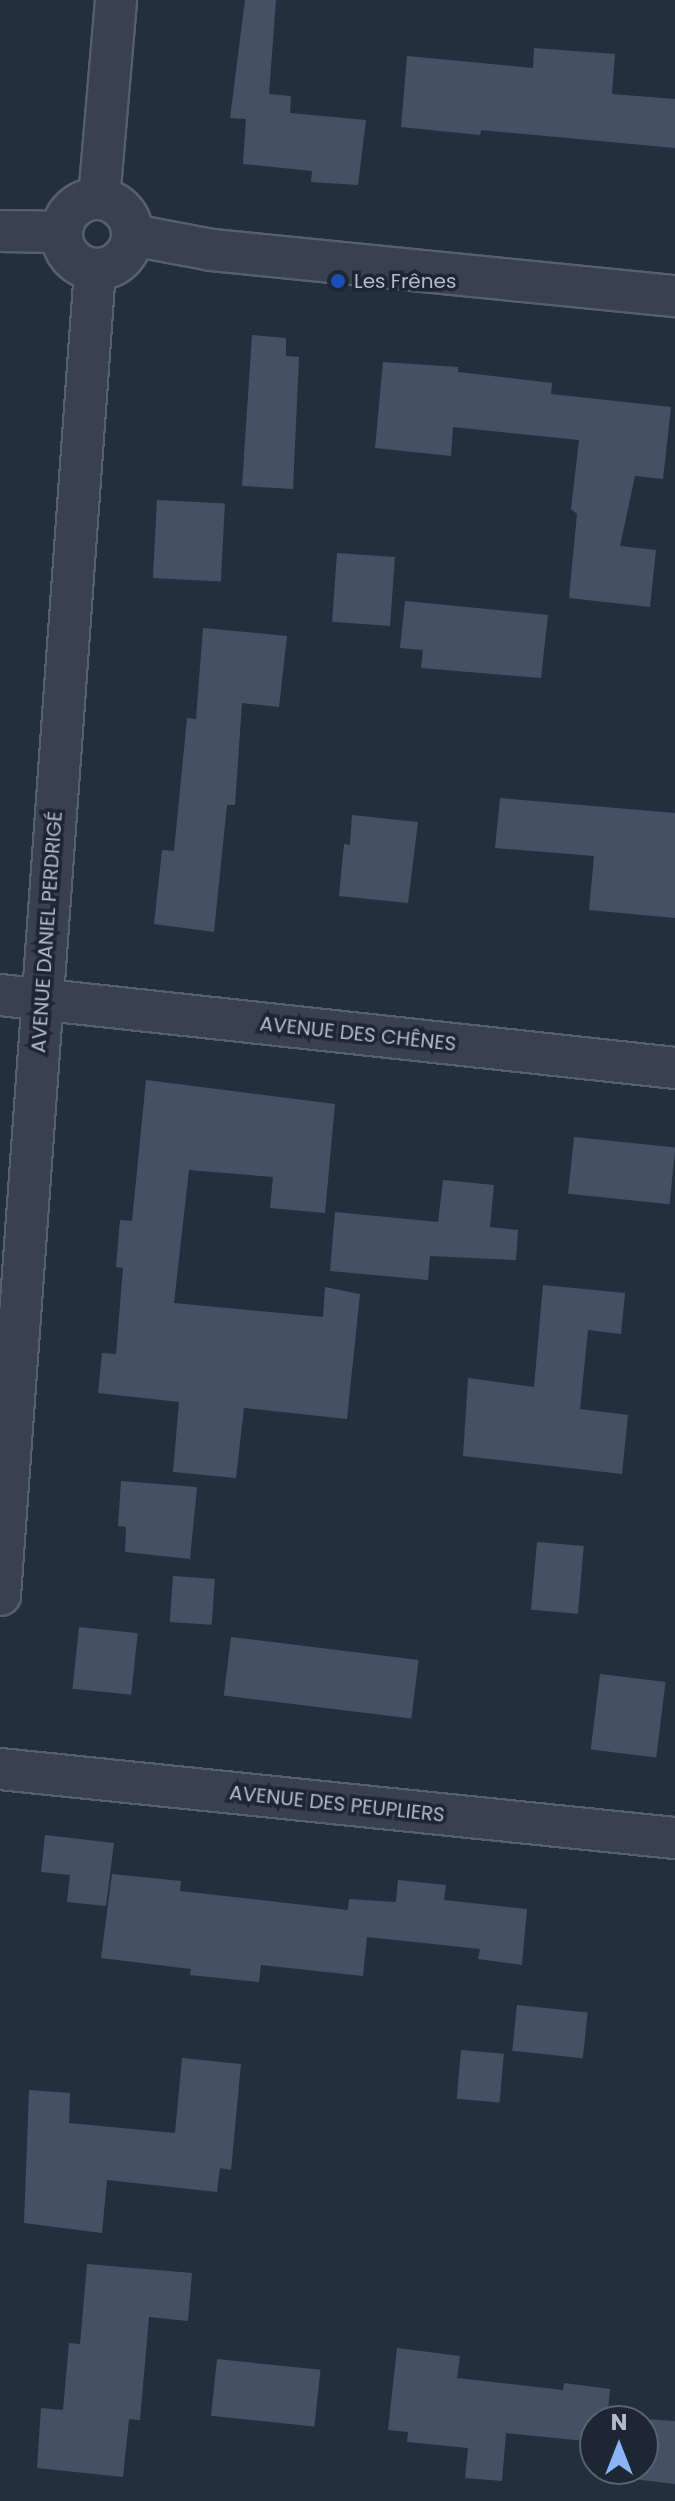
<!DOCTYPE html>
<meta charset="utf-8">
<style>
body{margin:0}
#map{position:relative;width:675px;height:2501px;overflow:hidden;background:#242f3e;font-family:Poppins,sans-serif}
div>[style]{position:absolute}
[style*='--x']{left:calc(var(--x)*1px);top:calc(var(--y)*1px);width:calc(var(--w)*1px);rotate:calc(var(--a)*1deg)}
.building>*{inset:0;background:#455162;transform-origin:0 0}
.roads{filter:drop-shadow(2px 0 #565f6c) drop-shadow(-2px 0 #565f6c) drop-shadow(0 2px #565f6c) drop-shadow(0 -2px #565f6c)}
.minor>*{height:40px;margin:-20px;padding:0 20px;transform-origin:20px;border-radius:20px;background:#38414e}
.minor>.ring{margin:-20px;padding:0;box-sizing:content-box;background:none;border:40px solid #38414e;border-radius:50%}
.dots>*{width:22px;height:22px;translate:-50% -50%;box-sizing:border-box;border:4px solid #1d2633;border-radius:50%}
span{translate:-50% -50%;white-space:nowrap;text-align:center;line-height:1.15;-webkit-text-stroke:7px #1d2633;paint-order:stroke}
.poi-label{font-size:20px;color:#b4bcc9}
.left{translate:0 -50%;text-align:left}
.street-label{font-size:20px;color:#b4bcc9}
.north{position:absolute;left:579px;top:2405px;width:80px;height:80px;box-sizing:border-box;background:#1d2633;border:2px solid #59626f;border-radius:50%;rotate:0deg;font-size:22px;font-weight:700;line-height:32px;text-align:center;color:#b4bcc9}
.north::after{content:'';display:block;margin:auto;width:28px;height:36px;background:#8ab4f8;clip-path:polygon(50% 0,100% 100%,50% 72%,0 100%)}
</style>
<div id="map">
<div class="building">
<div style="clip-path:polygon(245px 0,276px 0,269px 94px,291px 96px,290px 113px,366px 120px,358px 185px,311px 182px,312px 171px,243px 164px,246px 119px,230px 118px)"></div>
<div style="clip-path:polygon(534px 48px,615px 54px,612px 94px,675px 99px,675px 148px,481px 130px,480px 135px,401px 127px,407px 56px,533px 68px)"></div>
<div style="clip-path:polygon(252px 335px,286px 338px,286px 356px,299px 357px,293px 489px,242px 486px)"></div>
<div style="clip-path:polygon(383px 362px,458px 367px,458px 372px,552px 383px,551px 394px,671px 407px,663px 479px,635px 476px,620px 546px,656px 550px,650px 607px,569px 598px,577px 514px,571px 509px,579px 440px,453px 427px,451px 456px,375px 448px)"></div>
<div style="left:157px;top:500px;width:68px;height:78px;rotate:3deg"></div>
<div style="left:337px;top:553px;width:58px;height:69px;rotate:4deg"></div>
<div style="clip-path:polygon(405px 601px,548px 615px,541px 678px,421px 668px,423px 650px,400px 648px)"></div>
<div style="clip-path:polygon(203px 628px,287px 636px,279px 707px,242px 703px,235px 805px,227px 805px,214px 932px,154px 924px,162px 850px,174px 851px,187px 718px,196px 719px)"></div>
<div style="clip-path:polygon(500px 798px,675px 813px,675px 918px,589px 910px,594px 856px,495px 848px)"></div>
<div style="clip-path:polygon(352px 815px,418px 822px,408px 903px,339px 896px,344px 844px,350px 845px)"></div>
<div style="clip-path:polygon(146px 1080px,335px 1104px,325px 1213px,270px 1208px,273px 1177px,189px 1170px,174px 1303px,323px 1317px,325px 1287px,360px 1294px,347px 1419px,244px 1408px,236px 1478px,173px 1472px,179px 1402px,98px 1393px,102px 1353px,116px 1354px,123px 1268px,116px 1267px,120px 1220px,132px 1221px)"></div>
<div style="left:574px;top:1137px;width:102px;height:57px;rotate:6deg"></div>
<div style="clip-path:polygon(443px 1180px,494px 1185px,490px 1227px,518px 1230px,516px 1260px,430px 1256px,428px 1280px,330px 1271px,335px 1212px,438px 1222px)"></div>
<div style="clip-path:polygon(543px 1285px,625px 1293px,621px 1334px,588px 1330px,580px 1409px,628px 1415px,622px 1474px,463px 1456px,468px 1378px,534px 1387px)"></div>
<div style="clip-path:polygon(121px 1481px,197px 1487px,190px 1559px,125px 1552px,126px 1527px,118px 1526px)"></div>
<div style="left:537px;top:1542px;width:47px;height:68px;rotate:5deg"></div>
<div style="left:173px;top:1576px;width:42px;height:46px;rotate:4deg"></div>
<div style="left:79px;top:1627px;width:59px;height:62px;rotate:6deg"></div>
<div style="left:231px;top:1637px;width:189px;height:59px;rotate:7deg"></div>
<div style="left:600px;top:1674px;width:66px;height:76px;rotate:7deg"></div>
<div style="clip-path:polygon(45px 1835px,114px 1843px,106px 1906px,67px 1902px,70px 1875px,41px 1872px)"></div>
<div style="clip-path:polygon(112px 1874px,181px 1881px,180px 1891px,348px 1910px,349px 1899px,396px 1902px,398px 1880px,446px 1885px,444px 1900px,527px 1909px,522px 1965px,478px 1959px,480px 1949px,367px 1937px,363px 1976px,261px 1965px,259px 1982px,190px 1975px,191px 1969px,101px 1958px)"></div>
<div style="left:517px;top:2005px;width:71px;height:46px;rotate:6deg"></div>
<div style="left:461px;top:2050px;width:43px;height:49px;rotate:5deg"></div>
<div style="clip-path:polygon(182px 2058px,241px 2064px,231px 2170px,220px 2168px,217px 2192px,107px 2180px,102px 2233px,24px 2223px,29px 2090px,70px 2093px,69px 2123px,175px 2133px)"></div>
<div style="clip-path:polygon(87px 2264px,192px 2273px,188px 2321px,149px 2317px,140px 2420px,129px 2419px,123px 2477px,37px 2468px,41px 2408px,63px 2410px,69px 2343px,80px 2344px)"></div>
<div style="clip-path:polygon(397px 2348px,460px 2356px,457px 2378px,563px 2390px,564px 2383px,610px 2389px,607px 2421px,595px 2421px,595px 2442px,506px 2433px,502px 2481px,465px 2478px,468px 2448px,407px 2442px,408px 2432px,388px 2430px)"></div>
<div style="left:217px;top:2359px;width:104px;height:57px;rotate:6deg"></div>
<div style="clip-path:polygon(631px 2418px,675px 2421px,675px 2484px,624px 2478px,625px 2469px,643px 2469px,643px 2421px,631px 2421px)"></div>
</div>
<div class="roads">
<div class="minor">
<div class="ring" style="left:62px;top:199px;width:30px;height:30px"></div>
<div style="--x:99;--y:199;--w:200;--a:-85.1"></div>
<div style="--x:0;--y:231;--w:62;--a:0.9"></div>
<div style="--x:132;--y:235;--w:81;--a:10.6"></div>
<div style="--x:212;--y:250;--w:465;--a:5.7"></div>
<div style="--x:0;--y:995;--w:679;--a:6.17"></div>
<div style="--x:0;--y:1595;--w:1329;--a:-85.9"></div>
<div style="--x:0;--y:1769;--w:679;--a:5.84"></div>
</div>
</div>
<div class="dots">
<div style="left:338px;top:281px;background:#1a4fb4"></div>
</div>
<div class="poi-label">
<span class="left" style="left:354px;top:281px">Les Frênes</span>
</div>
<div class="street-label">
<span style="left:47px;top:932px;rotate:-86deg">AVENUE DANIEL PERDRIGÉ</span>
<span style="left:358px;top:1034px;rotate:6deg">AVENUE DES CHÊNES</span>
<span style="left:337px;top:1804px;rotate:6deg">AVENUE DES PEUPLIERS</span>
</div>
<div class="north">N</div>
</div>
